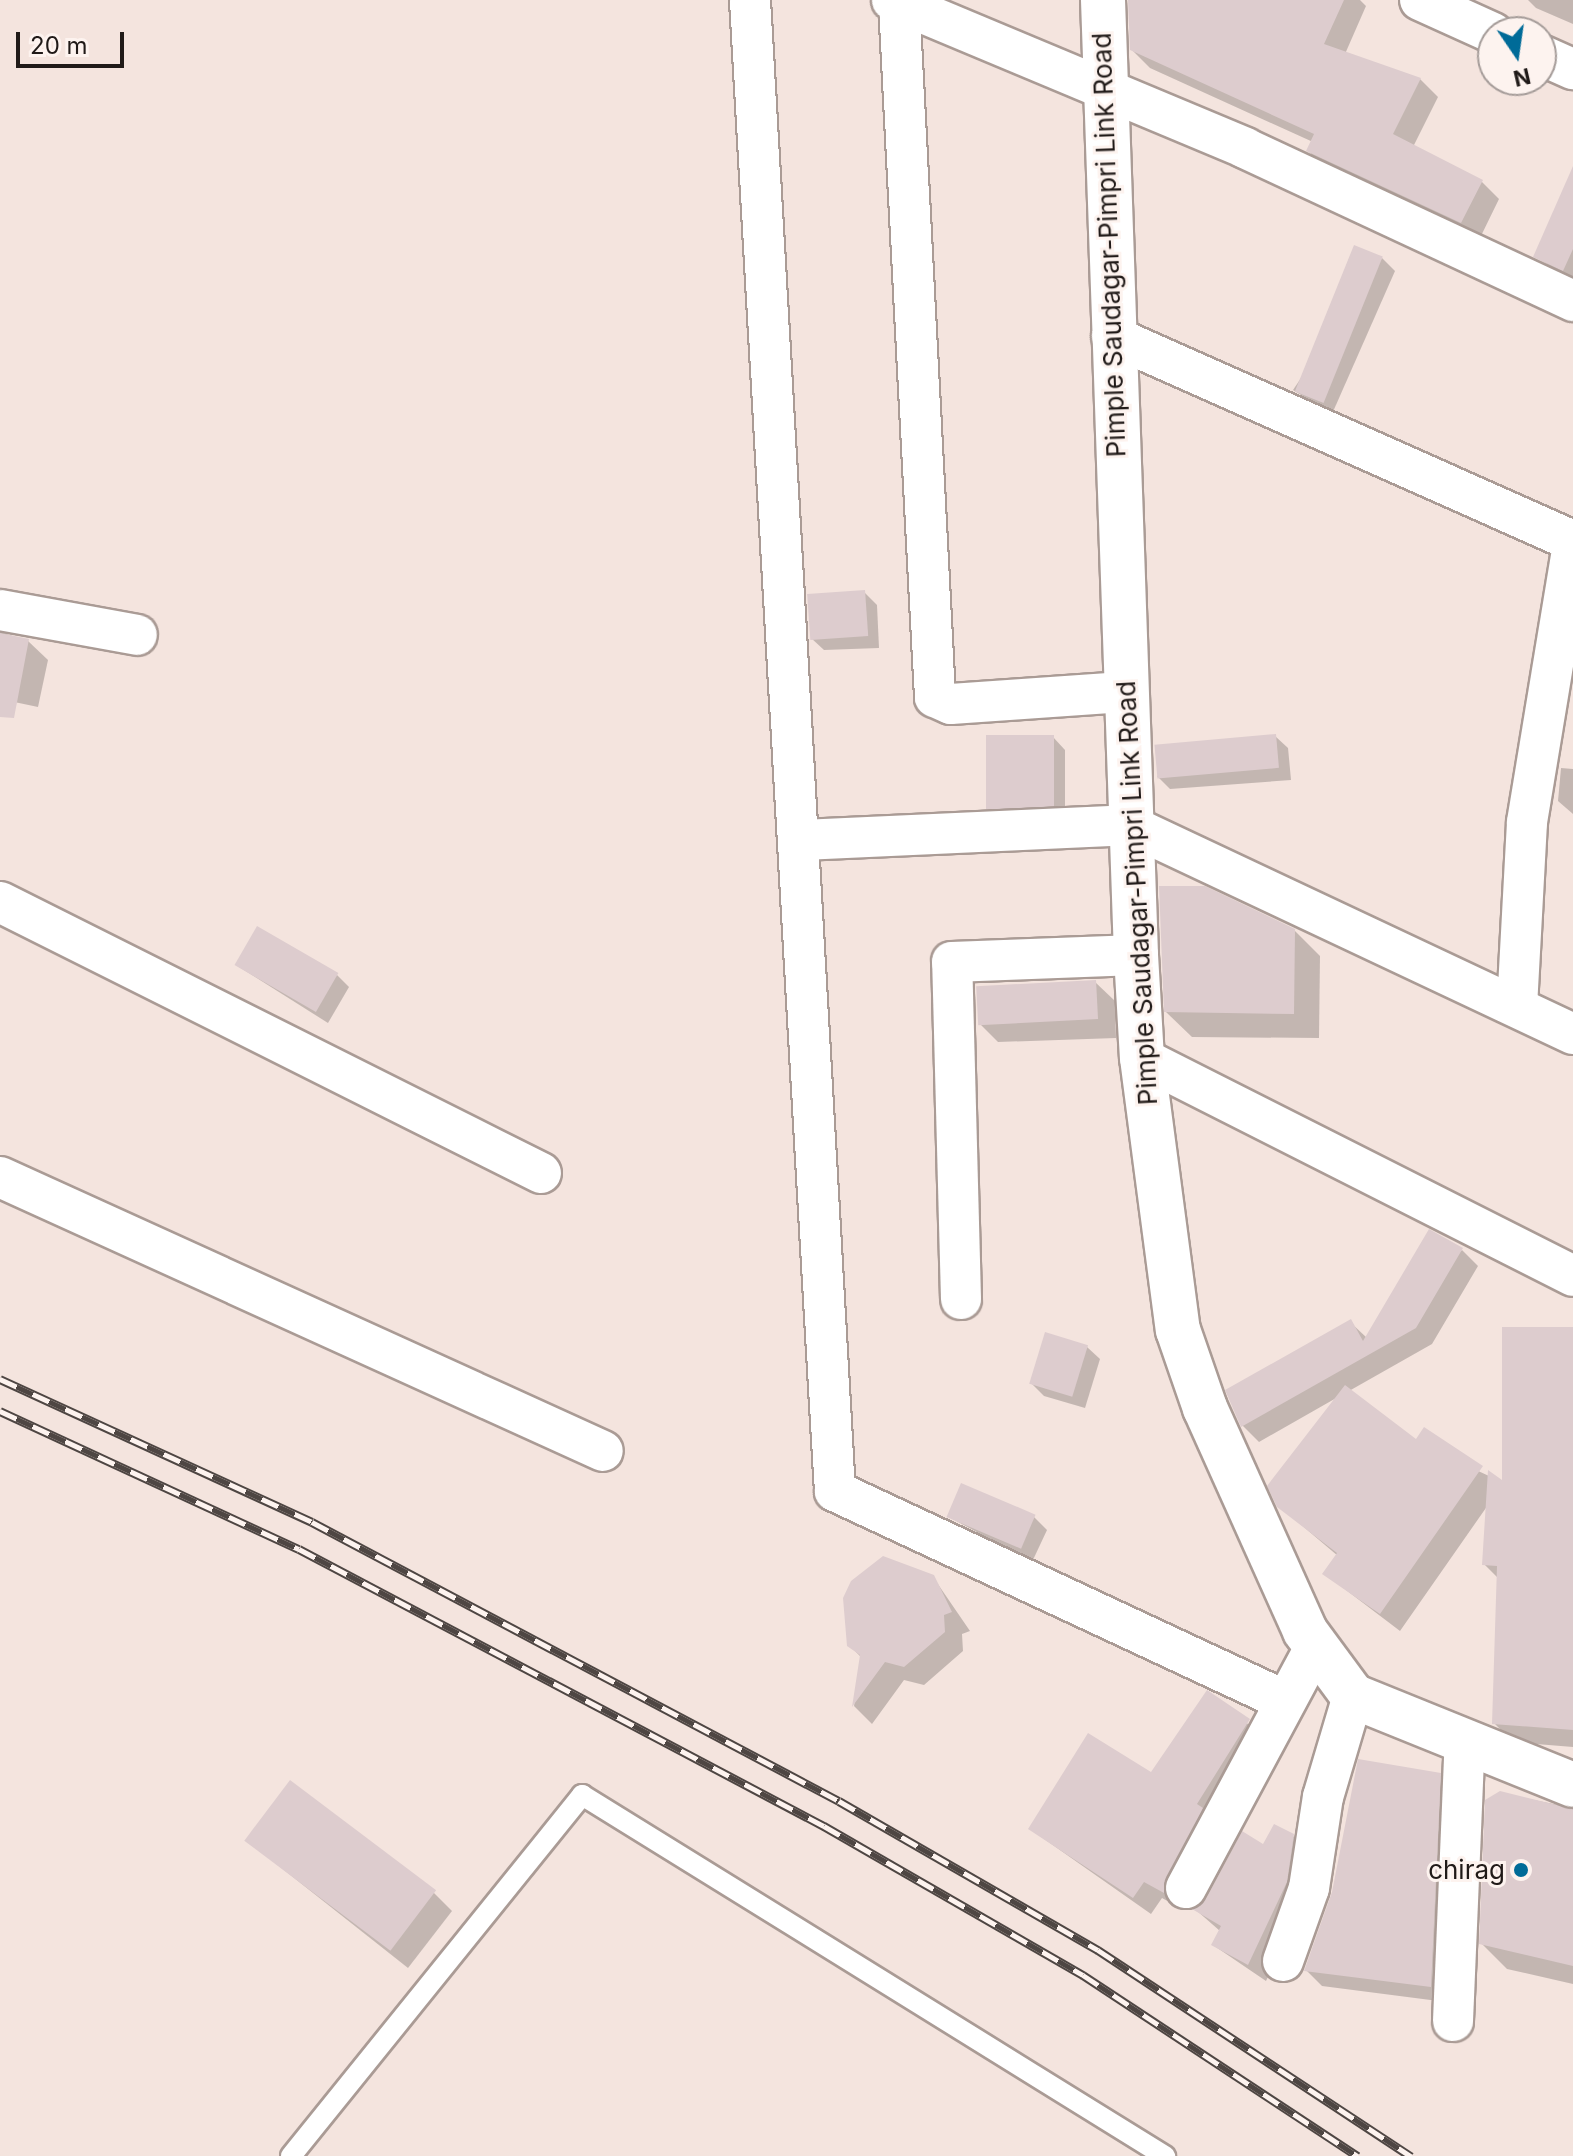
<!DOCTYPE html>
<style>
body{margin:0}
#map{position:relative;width:1573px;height:2156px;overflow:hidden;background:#f4e4de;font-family:Inter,sans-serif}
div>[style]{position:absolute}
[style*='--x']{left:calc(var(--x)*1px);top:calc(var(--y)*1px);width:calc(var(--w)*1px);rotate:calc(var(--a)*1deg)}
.shadow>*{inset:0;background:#0003}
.building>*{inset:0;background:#ddccce;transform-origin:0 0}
.roads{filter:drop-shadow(2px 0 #aa9b95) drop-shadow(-2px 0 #aa9b95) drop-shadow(0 2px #aa9b95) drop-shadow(0 -2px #aa9b95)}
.service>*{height:20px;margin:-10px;padding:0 10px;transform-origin:10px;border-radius:10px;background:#fff}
.minor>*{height:40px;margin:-20px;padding:0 20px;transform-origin:20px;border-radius:20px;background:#fff}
.tertiary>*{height:44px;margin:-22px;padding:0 22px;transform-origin:22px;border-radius:22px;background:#fff}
.rail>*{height:9px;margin-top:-4.5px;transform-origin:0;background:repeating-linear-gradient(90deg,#fdf3ef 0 18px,#4e4643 0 36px);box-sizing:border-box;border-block:2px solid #4e4643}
.dots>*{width:22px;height:22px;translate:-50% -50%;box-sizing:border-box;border:4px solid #fdf3ef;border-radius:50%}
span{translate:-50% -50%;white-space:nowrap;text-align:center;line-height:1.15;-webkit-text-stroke:6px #fdf3ef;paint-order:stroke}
.street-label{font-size:26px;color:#201a18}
.poi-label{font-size:26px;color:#201a18}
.right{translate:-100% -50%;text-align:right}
.north{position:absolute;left:1477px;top:16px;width:80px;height:80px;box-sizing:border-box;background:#fdf3ef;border:2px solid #a59c99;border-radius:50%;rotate:167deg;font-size:22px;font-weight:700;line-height:32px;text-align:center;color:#201a18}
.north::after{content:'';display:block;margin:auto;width:28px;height:36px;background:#006b98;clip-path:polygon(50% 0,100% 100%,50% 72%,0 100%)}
.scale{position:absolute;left:16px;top:32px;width:108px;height:36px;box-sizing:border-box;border:4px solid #201a18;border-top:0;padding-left:10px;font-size:24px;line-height:28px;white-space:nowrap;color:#201a18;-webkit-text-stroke:6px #fdf3ef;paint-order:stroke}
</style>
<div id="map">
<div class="shadow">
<div style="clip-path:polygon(1130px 0,1360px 0,1366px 6px,1345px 54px,1420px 79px,1438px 97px,1413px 147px,1482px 182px,1499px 199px,1479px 240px,1326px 168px,1308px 151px,1313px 142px,1150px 68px,1132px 50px)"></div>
<div style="clip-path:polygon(1528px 0,1573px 0,1573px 24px,1536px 8px)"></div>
<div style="clip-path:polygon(1573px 171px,1573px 280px,1536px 257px)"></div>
<div style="clip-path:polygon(1382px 258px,1395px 271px,1332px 414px,1293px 390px)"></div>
<div style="clip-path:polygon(864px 592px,877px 605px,879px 648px,824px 650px,811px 638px)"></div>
<div style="clip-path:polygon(0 632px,28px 641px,48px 660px,38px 707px,0 699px)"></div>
<div style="clip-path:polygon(1275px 736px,1288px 748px,1291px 780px,1170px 789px,1157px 776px)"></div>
<div style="clip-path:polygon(1053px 737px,1065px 750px,1065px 817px,1000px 820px,987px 808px)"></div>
<div style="clip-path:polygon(1561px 768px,1573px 769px,1573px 814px,1558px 801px)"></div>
<div style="clip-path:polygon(1294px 930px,1320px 956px,1319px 1038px,1192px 1037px,1166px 1012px)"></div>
<div style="clip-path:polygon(236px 965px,337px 975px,349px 987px,328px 1023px)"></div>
<div style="clip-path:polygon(1095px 982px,1115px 1001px,1116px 1038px,998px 1042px,979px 1023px)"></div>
<div style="clip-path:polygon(1462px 1250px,1478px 1266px,1432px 1344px,1349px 1391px,1416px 1442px,1504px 1483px,1573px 1329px,1573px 1747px,1513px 1742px,1494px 1723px,1498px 1578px,1484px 1564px,1488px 1505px,1400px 1631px,1325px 1574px,1338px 1556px,1279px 1506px,1338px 1397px,1259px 1442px,1242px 1425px,1350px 1322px,1367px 1338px)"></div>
<div style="clip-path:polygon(1087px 1347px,1100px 1359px,1085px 1408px,1044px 1396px,1032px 1384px)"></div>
<div style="clip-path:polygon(949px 1517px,1034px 1517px,1047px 1530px,1032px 1562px)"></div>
<div style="clip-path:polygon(933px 1577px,970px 1631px,962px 1634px,963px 1651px,924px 1685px,904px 1680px,872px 1724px,854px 1706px,862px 1658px,849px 1645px)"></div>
<div style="clip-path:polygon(1208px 1693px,1266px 1738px,1182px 1909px,1162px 1898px,1151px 1914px,1030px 1829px,1152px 1775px)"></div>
<div style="clip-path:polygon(1440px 1775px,1455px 1790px,1446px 2002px,1322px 1986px,1306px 1970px)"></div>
<div style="clip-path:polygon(1500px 1793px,1573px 1808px,1573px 1984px,1507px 1969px,1481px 1943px)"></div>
<div style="clip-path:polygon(1293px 1836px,1311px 1854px,1304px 1901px,1266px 1981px,1213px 1945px,1220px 1931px,1196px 1910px,1264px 1847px)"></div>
<div style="clip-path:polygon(246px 1840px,433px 1892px,452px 1911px,408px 1968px)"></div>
</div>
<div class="building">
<div style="clip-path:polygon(1128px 0,1344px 0,1324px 44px,1421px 78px,1393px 134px,1483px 180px,1461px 223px,1306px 151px,1314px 134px,1130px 50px)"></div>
<div style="clip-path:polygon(1573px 166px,1573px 249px,1563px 271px,1533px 257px)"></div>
<div style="left:1354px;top:245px;width:31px;height:158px;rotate:22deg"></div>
<div style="left:865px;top:590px;width:46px;height:58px;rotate:86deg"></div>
<div style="clip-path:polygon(0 633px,29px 639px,14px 718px,0 717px)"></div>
<div style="left:1276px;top:734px;width:34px;height:122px;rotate:85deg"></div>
<div style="left:986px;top:735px;width:68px;height:74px"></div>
<div style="clip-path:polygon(1159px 886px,1205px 886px,1295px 929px,1294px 1014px,1164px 1012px)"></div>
<div style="left:257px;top:926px;width:94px;height:45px;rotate:30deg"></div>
<div style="left:1096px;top:980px;width:39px;height:120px;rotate:87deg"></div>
<div style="clip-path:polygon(1429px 1229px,1463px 1248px,1416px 1328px,1241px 1427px,1225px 1390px,1351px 1319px,1363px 1341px)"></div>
<div style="clip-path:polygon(1502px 1327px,1573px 1327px,1573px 1730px,1492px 1724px,1497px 1566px,1482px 1565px,1488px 1470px,1502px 1480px)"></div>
<div style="left:1045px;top:1332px;width:45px;height:54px;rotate:17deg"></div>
<div style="clip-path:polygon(1345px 1385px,1416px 1439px,1424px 1427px,1483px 1466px,1380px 1614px,1322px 1574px,1337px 1553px,1277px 1507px,1267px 1486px)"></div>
<div style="left:961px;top:1483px;width:81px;height:37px;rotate:23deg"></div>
<div style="clip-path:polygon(883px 1556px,934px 1575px,952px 1612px,944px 1615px,945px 1632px,904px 1667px,885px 1662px,852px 1707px,860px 1655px,847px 1646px,843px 1598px,851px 1581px)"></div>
<div style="clip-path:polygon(1207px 1690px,1250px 1719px,1197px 1804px,1203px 1808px,1164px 1893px,1144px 1882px,1133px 1898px,1028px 1829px,1088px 1733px,1151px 1772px)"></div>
<div style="clip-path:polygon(1358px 1759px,1441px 1773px,1431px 1987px,1304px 1971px,1332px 1892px)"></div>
<div style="left:290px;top:1780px;width:183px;height:76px;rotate:37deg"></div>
<div style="clip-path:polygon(1500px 1791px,1573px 1809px,1573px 1966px,1479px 1944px,1485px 1800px)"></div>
<div style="clip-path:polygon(1274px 1824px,1294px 1834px,1287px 1882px,1248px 1965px,1211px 1945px,1221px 1926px,1192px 1909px,1206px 1899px,1242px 1831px,1263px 1844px)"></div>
</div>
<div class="roads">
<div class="service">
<div style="--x:291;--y:2156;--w:464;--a:-51.1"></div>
<div style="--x:582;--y:1795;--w:686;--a:31.77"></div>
</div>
<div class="minor">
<div style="--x:750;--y:0;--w:1493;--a:86.74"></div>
<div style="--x:835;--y:1491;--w:495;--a:25"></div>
<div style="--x:892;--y:0;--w:383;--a:22.7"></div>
<div style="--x:1245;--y:148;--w:362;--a:25"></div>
<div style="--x:1420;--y:0;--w:80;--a:24.3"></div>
<div style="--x:899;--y:3;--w:695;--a:87.03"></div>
<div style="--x:935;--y:697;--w:17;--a:24"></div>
<div style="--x:951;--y:704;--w:173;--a:-4"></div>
<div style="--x:1541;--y:55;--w:35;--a:24"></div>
<div style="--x:1112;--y:336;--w:505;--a:23.97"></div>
<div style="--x:0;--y:610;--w:139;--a:10.3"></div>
<div style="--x:800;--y:840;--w:329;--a:-2.6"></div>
<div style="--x:1129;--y:825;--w:491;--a:25.2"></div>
<div style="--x:0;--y:902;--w:605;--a:26.61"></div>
<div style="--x:1517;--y:1007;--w:185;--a:-86.9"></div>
<div style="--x:1527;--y:822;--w:283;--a:-80.6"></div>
<div style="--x:1142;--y:1058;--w:483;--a:26.8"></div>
<div style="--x:0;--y:1177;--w:662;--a:24.44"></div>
<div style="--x:961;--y:1299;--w:337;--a:-91.5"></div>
<div style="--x:952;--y:962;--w:184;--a:-2.2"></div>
<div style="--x:1186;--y:1888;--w:271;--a:-61.8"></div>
<div style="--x:1283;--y:1961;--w:77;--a:-70.4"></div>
<div style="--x:1309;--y:1888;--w:92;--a:-81.3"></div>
<div style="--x:1323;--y:1797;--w:105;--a:-73.5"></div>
<div style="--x:1453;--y:2021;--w:281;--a:-87.6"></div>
</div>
<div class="tertiary">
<div style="--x:1103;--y:0;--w:956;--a:88.02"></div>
<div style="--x:1136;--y:955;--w:103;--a:86.7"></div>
<div style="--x:1142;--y:1058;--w:274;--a:82.5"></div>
<div style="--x:1178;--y:1330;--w:83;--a:70.9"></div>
<div style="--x:1205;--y:1408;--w:244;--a:65.8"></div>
<div style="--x:1305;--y:1631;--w:81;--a:53.6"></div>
<div style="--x:1353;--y:1696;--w:237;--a:22"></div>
</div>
</div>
<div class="rail">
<div style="--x:0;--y:1379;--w:343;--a:24.6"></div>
<div style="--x:312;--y:1522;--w:596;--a:27.9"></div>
<div style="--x:839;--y:1801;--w:299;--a:29.9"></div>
<div style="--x:1098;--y:1950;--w:375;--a:33.4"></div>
<div style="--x:0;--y:1411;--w:329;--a:24.8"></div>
<div style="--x:299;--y:1549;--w:594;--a:27.82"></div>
<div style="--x:824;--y:1826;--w:299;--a:29.9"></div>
<div style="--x:1083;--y:1975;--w:329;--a:33.4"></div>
</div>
<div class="dots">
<div style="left:1521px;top:1870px;background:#006b98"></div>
</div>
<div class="street-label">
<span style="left:1109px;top:245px;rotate:-92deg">Pimple Saudagar-Pimpri Link Road</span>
<span style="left:1137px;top:893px;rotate:-93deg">Pimple Saudagar-Pimpri Link Road</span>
</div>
<div class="poi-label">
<span class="right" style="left:1505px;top:1870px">chirag</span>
</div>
<div class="north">N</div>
<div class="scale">20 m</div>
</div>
